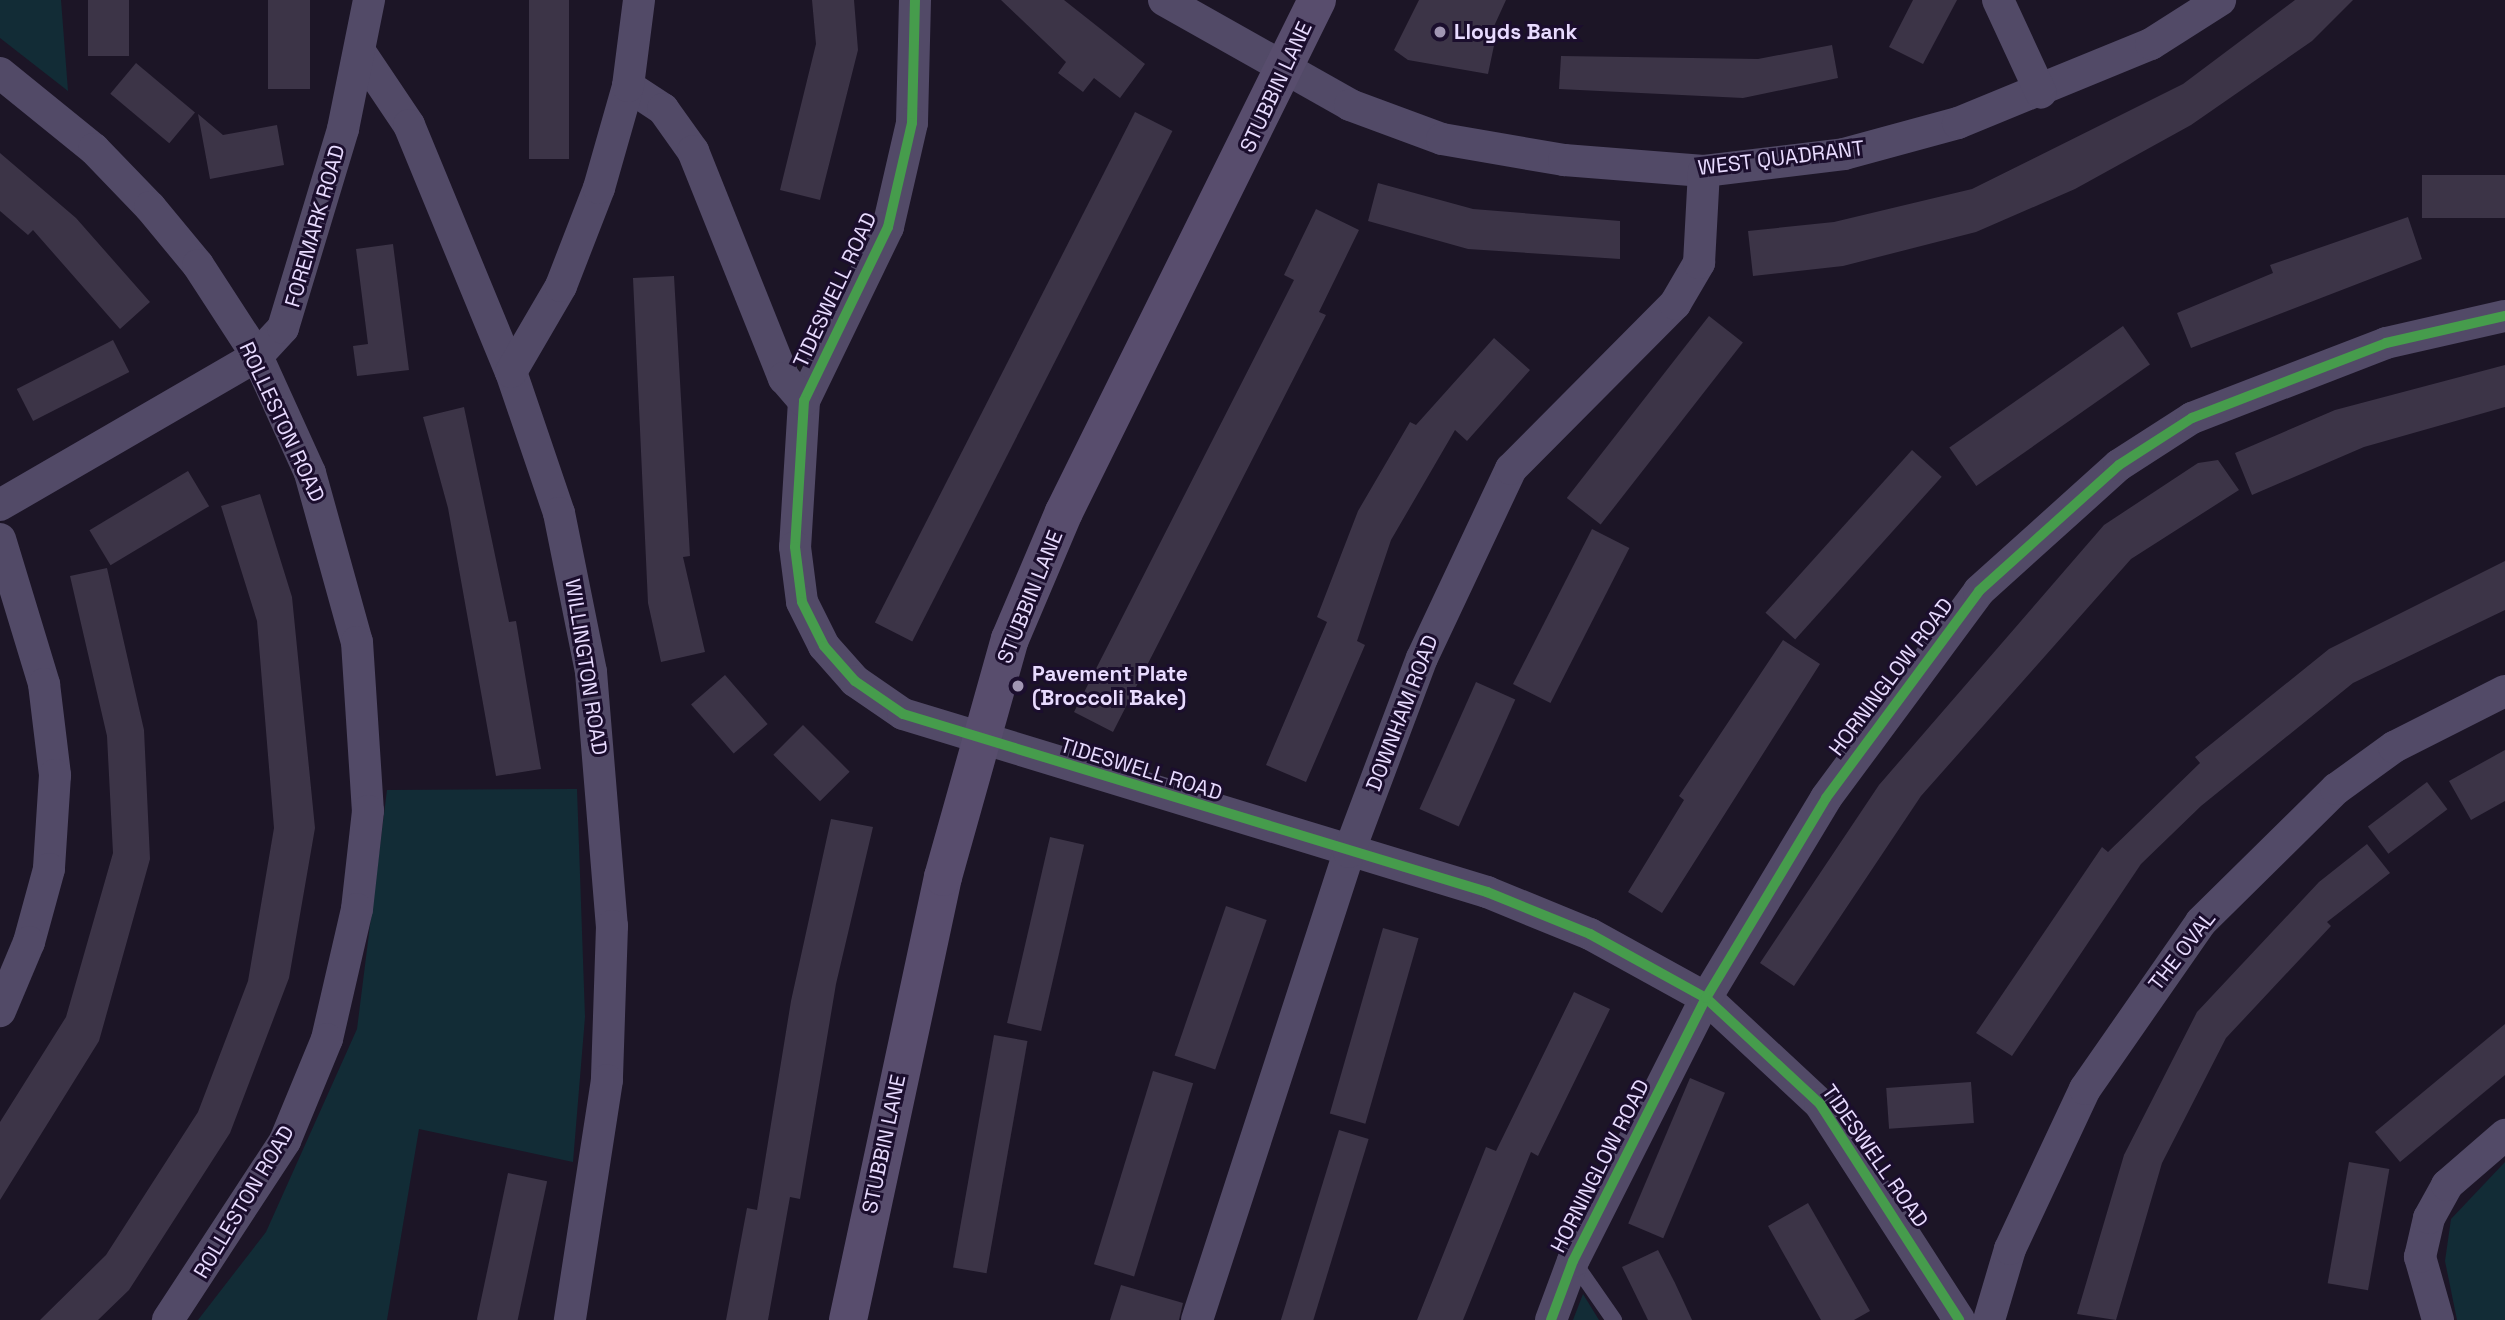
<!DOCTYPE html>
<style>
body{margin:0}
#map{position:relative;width:2505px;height:1320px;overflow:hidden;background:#1c1526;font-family:"Space Grotesk",sans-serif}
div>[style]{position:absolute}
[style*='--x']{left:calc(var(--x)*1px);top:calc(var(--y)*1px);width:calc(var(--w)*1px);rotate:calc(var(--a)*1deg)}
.green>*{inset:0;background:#122c36}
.building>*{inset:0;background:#3c3447;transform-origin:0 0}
.service>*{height:16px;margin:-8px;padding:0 8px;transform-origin:8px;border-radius:8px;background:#524a67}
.minor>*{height:32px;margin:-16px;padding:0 16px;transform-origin:16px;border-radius:16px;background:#524a67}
.secondary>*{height:38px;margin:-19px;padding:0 19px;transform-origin:19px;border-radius:19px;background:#584d6d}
.cycleway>*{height:10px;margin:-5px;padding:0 5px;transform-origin:5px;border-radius:5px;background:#469c4c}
.dots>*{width:19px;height:19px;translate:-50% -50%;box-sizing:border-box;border:4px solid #1b0e2d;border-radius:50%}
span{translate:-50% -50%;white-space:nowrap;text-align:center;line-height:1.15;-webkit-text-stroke:6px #1b0e2d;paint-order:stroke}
.poi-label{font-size:21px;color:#e8dbff;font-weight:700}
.left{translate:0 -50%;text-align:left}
.street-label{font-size:21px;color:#e8dbff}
</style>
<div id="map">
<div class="green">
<div style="clip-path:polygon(0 0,61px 0,68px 91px,0 38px)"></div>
<div style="clip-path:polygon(577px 789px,585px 1017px,573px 1162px,419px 1129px,387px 1320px,198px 1320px,266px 1232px,357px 1029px,387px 790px)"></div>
<div style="clip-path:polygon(2505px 1162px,2505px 1320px,2457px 1320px,2445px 1261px,2451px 1219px)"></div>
<div style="clip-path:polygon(1583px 1294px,1599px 1320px,1573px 1320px)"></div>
</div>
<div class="building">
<div style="left:88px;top:0;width:41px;height:56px"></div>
<div style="left:268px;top:0;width:42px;height:89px"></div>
<div style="left:529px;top:0;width:40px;height:159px"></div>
<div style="clip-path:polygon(812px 0,854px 0,858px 50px,820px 200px,780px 190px,816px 44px)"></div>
<div style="clip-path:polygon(1001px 0,1064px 0,1145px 64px,1120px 98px,1094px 78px,1083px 92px,1058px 73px,1066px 62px)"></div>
<div style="clip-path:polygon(1419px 0,1506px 0,1490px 35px,1496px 36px,1488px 74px,1408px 60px,1394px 50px)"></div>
<div style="clip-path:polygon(1913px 0,1957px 0,1923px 64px,1889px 47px)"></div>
<div style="clip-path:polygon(2295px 0,2353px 0,2312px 41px,2191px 125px,2075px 189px,1976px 232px,1843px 266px,1753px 276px,1748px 231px,1834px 222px,1972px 189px,2183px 84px)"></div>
<div style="clip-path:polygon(1832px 45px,1838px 78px,1743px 98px,1559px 89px,1561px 56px,1758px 59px)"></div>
<div style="left:136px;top:63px;width:77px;height:40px;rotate:40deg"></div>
<div style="left:1135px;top:112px;width:42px;height:573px;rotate:27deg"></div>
<div style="clip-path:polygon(198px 114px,223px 135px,277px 125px,284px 165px,210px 179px)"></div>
<div style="clip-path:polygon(0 153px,76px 218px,150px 302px,120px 329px,33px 230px,28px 235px,0 211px)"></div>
<div style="left:2505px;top:175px;width:43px;height:83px;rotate:90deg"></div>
<div style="clip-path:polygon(1378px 183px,1473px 209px,1620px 221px,1620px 259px,1468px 249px,1368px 221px)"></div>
<div style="clip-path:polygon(1316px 209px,1359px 230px,1319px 312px,1326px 315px,1113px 732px,1074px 712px,1294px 280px,1284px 275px)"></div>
<div style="clip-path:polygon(2408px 217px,2422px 259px,2191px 348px,2177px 313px,2273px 273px,2270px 265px)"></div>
<div style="clip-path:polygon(393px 244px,409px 370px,357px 376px,353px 346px,368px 344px,356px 249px)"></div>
<div style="clip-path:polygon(674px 276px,690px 556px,683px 557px,705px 652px,661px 662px,648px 603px,633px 278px)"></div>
<div style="left:1709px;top:316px;width:43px;height:231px;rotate:38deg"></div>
<div style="left:2123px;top:326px;width:47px;height:212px;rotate:55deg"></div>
<div style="clip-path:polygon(1494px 338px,1530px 370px,1467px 441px,1455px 430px,1391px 540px,1357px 641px,1365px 645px,1306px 782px,1266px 765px,1327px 622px,1317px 617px,1358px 511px,1410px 422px,1416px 425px)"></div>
<div style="left:113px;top:340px;width:36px;height:108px;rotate:63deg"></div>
<div style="clip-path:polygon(2505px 365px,2505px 407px,2364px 447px,2252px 495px,2235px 453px,2335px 410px)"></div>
<div style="clip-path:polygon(464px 407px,509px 622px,516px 621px,541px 769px,496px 776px,448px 508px,423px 417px)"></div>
<div style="left:1912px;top:450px;width:40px;height:219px;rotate:42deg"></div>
<div style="clip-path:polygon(2218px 460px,2239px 490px,2131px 559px,1921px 796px,1794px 986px,1760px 963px,1879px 785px,2104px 525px,2198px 463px)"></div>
<div style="left:188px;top:471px;width:41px;height:115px;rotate:59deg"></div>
<div style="clip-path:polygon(260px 494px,292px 597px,315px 828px,289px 978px,230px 1133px,129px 1290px,98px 1320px,40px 1320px,106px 1255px,198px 1112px,248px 981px,274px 828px,257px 621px,221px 506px)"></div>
<div style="left:1592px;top:529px;width:42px;height:174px;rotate:27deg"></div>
<div style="clip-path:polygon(2505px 561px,2505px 610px,2353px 683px,2201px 806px,2141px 864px,2012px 1056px,1976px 1033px,2102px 847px,2108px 852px,2200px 763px,2195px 757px,2329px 649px)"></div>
<div style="clip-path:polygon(107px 568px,144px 730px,150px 859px,99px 1041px,0 1200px,0 1122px,66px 1017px,113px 853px,107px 736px,70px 576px)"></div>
<div style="clip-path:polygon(1783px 640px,1820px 664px,1662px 913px,1628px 892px,1684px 800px,1679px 796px)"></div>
<div style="left:725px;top:675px;width:65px;height:45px;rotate:49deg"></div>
<div style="left:1476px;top:682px;width:43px;height:139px;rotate:24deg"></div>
<div style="left:803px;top:725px;width:66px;height:42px;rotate:45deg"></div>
<div style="clip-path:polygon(2505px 750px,2505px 801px,2471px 820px,2449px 781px)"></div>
<div style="left:2427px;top:782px;width:34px;height:74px;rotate:53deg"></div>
<div style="clip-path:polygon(831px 819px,873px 827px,836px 984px,800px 1199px,790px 1197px,768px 1320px,726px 1320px,747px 1208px,757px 1210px,791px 1001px)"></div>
<div style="left:1050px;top:837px;width:35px;height:191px;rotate:13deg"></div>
<div style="clip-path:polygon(2367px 844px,2390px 873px,2327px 922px,2331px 926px,2226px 1038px,2162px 1163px,2116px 1320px,2077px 1314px,2124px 1155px,2197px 1012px,2319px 882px)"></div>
<div style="left:1226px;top:906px;width:43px;height:158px;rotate:19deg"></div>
<div style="left:1383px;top:928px;width:37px;height:193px;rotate:16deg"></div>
<div style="clip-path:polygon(1574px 992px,1610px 1009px,1538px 1156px,1531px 1152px,1463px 1320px,1417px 1320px,1486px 1147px,1496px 1151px)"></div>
<div style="clip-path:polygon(2505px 1024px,2505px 1075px,2400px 1162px,2375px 1132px)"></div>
<div style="left:994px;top:1035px;width:34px;height:236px;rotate:10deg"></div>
<div style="left:1153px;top:1071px;width:42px;height:202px;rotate:17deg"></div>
<div style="left:1690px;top:1078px;width:38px;height:158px;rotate:23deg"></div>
<div style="left:1971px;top:1082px;width:41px;height:85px;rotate:86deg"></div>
<div style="left:1339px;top:1130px;width:31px;height:200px;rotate:17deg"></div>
<div style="left:2349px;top:1162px;width:41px;height:123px;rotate:10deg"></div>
<div style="left:508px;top:1173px;width:40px;height:150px;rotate:12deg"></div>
<div style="clip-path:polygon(1808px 1203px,1870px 1311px,1854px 1320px,1821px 1320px,1768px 1226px)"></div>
<div style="clip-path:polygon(1658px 1250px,1675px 1283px,1692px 1320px,1648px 1320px,1622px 1267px)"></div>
<div style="clip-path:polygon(1121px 1285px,1183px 1303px,1179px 1320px,1110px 1320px)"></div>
</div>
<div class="service">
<div style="--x:1573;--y:1261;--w:72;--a:55.2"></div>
</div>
<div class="minor">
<div style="--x:915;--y:0;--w:123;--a:91.4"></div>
<div style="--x:912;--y:123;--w:107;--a:103"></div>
<div style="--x:888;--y:227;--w:193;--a:115.8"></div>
<div style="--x:804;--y:401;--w:146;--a:93.5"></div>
<div style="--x:795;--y:547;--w:55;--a:82.7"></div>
<div style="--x:802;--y:602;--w:49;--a:63.4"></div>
<div style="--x:824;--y:646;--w:47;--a:48.5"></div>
<div style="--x:855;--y:681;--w:58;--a:34.5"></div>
<div style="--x:903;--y:714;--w:611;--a:16.95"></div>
<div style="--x:1487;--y:892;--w:111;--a:22.2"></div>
<div style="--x:1590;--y:934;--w:132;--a:28.9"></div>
<div style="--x:1706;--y:998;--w:156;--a:42.9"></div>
<div style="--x:1820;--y:1104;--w:257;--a:57.2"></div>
<div style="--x:1164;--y:0;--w:214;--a:29.4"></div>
<div style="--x:1350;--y:105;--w:98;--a:20.3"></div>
<div style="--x:1442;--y:139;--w:124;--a:9.8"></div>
<div style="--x:1564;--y:160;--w:140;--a:4.5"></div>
<div style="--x:1704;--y:171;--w:141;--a:-6.9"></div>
<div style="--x:1844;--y:154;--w:118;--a:-15.2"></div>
<div style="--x:1958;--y:123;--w:209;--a:-22.3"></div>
<div style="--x:2151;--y:44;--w:82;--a:-32.5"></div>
<div style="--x:1998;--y:0;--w:102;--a:65.2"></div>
<div style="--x:362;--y:55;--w:84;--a:56.1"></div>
<div style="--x:409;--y:125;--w:267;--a:67.6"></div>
<div style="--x:511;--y:372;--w:149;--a:71.2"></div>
<div style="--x:559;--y:513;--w:162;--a:78.6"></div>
<div style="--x:591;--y:672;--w:255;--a:85.3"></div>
<div style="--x:612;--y:926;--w:154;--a:91.9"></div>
<div style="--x:607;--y:1080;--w:243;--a:98.8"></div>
<div style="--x:0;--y:73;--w:121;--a:39"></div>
<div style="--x:94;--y:149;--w:81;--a:46"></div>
<div style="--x:150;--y:207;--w:75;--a:50.4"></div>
<div style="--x:198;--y:265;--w:108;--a:57"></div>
<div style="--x:257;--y:356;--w:128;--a:65.6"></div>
<div style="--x:310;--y:473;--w:175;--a:74.5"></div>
<div style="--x:357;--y:642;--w:169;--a:86.3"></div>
<div style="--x:368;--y:811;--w:99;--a:96.4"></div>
<div style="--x:357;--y:909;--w:133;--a:103"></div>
<div style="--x:327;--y:1039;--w:110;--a:112.4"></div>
<div style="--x:285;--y:1141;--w:214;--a:123.2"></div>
<div style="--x:628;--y:86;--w:42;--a:33.3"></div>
<div style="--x:663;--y:109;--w:52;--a:54.5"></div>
<div style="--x:693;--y:151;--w:245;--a:68.2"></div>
<div style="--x:784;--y:378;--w:30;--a:49"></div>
<div style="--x:511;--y:372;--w:99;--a:-59.8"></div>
<div style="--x:561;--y:286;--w:105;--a:-68.8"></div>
<div style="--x:599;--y:188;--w:106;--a:-74.1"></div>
<div style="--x:628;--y:86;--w:87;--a:-82.7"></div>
<div style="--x:0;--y:505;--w:297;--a:-30.1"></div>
<div style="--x:257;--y:356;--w:38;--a:-47"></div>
<div style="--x:283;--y:328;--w:208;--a:-73.2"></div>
<div style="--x:343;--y:129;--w:132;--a:-78.6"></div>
<div style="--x:0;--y:539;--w:152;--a:73.1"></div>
<div style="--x:44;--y:684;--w:92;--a:83.1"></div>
<div style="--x:55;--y:775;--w:94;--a:93.7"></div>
<div style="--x:49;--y:869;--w:76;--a:105.3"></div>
<div style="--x:29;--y:942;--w:75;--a:112.8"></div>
<div style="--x:1197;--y:1320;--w:492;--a:-72"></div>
<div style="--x:1349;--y:852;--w:207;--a:-69.4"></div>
<div style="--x:1422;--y:658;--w:209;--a:-64.8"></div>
<div style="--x:1511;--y:469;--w:233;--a:-45.2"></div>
<div style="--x:1675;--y:304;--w:48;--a:-59.7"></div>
<div style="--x:1699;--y:263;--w:92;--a:-86.9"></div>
<div style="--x:1551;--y:1320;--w:63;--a:-69.6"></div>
<div style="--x:1573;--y:1261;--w:295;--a:-63.2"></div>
<div style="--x:1706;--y:998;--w:233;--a:-59"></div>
<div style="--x:1826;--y:798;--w:257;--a:-53.5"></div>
<div style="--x:1979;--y:591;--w:188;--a:-42"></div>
<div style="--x:2119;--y:465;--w:87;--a:-32.8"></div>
<div style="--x:2192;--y:418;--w:208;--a:-21.1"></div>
<div style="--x:2386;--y:343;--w:122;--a:-12.8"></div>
<div style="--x:1989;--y:1320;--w:74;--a:-73.5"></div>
<div style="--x:2010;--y:1249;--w:177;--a:-64.9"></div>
<div style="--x:2085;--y:1089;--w:203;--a:-55.2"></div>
<div style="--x:2201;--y:922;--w:190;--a:-44.6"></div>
<div style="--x:2336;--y:789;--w:72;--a:-35.9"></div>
<div style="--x:2394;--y:747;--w:124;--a:-26.8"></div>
<div style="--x:2438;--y:1320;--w:66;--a:-105.9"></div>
<div style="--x:2420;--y:1257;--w:40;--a:-77"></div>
<div style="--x:2429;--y:1218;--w:38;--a:-61"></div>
<div style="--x:2447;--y:1185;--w:77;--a:-40.8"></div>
</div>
<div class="secondary">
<div style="--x:848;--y:1320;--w:453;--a:-77.9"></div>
<div style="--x:943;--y:877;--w:247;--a:-74.3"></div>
<div style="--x:1010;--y:639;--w:138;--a:-67"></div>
<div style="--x:1064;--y:512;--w:571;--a:-63.7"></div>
</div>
<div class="cycleway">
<div style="--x:915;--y:0;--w:123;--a:91.4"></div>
<div style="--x:912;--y:123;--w:107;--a:103"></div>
<div style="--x:888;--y:227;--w:193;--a:115.8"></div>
<div style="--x:804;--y:401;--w:146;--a:93.5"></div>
<div style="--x:795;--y:547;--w:55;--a:82.7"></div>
<div style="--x:802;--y:602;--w:49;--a:63.4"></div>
<div style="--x:824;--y:646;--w:47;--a:48.5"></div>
<div style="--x:855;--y:681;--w:58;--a:34.5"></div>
<div style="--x:903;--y:714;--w:611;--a:16.95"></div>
<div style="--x:1487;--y:892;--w:111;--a:22.2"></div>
<div style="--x:1590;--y:934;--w:132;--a:28.9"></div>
<div style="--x:1706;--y:998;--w:156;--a:42.9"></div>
<div style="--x:1820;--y:1104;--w:257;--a:57.2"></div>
<div style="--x:1551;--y:1320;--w:63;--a:-69.6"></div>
<div style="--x:1573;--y:1261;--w:295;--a:-63.2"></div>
<div style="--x:1706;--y:998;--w:233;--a:-59"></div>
<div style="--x:1826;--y:798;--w:257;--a:-53.5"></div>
<div style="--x:1979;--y:591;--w:188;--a:-42"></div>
<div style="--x:2119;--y:465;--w:87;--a:-32.8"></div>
<div style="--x:2192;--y:418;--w:208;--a:-21.1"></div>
<div style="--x:2386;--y:343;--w:122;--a:-12.8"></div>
</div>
<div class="dots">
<div style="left:1440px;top:32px;background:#a196b3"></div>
<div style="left:1018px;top:686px;background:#a196b3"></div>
</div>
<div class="poi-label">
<span class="left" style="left:1454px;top:32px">Lloyds Bank</span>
<span class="left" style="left:1032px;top:686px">Pavement Plate<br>(Broccoli Bake)</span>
</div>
<div class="street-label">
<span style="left:1276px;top:87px;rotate:-65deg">STUBBIN LANE</span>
<span style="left:1781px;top:158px;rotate:-7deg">WEST QUADRANT</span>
<span style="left:315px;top:226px;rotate:-74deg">FOREMARK ROAD</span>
<span style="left:835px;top:290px;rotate:-65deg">TIDESWELL ROAD</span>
<span style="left:282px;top:422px;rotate:65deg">ROLLESTON ROAD</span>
<span style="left:1030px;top:597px;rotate:-68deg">STUBBIN LANE</span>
<span style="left:586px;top:667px;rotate:81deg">WILLINGTON ROAD</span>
<span style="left:1891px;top:677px;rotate:-53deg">HORNINGLOW ROAD</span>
<span style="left:1402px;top:713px;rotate:-69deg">DOWNHAM ROAD</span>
<span style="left:1141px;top:769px;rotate:17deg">TIDESWELL ROAD</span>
<span style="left:2182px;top:951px;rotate:-52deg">THE OVAL</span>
<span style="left:884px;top:1144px;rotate:-78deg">STUBBIN LANE</span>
<span style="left:1875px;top:1156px;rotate:55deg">TIDESWELL ROAD</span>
<span style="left:1600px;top:1166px;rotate:-63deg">HORNINGLOW ROAD</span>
<span style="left:244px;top:1202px;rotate:-59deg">ROLLESTON ROAD</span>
</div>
</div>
